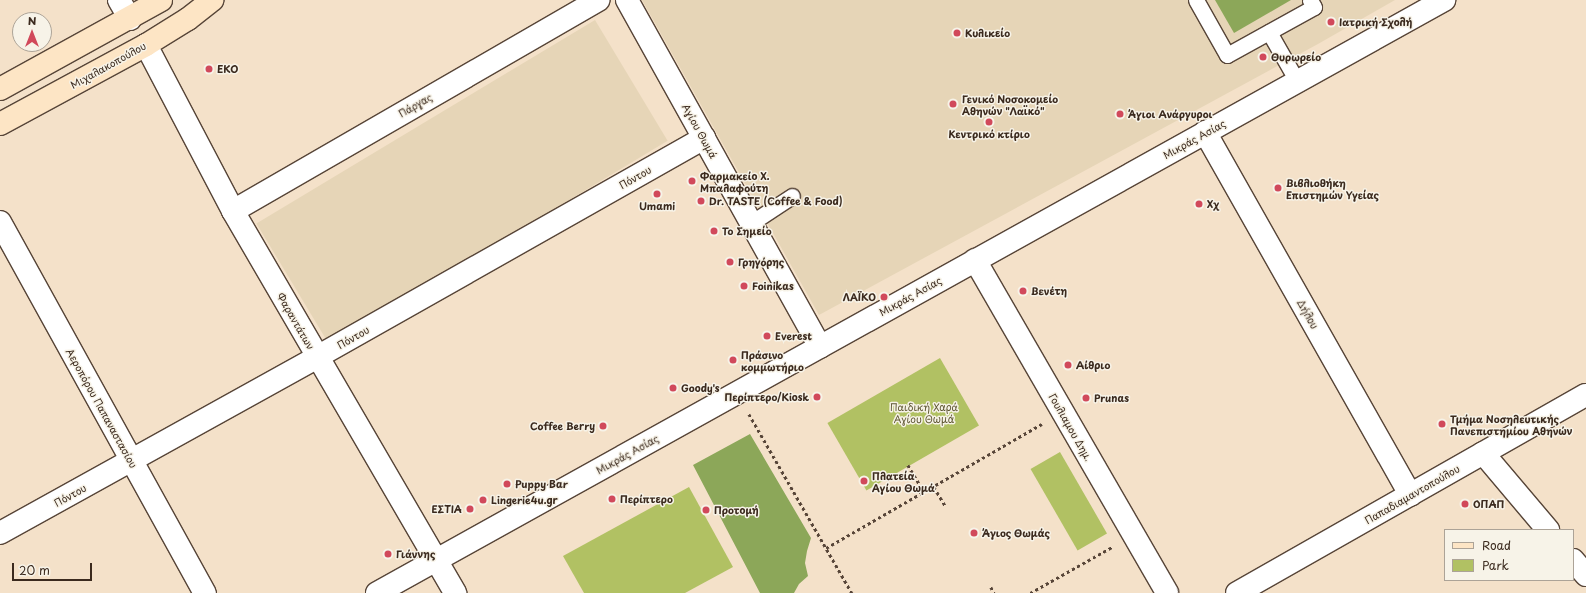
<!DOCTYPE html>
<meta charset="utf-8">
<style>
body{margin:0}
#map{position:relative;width:1586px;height:593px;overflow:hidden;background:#f4e1c9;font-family:"Playpen Sans",sans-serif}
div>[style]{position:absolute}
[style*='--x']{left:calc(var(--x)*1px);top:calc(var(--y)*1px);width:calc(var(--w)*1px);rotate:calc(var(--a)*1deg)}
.built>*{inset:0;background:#e6d5b7;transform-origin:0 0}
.green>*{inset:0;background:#b1c163;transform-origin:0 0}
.forest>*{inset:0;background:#8ca759}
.path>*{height:2.5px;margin-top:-1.25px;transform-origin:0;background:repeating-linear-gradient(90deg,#574538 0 3px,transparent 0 6px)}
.roads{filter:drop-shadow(1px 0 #574538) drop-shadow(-1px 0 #574538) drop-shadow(0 1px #574538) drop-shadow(0 -1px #574538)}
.service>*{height:15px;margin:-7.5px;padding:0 7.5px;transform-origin:7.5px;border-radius:7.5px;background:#fff}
.pedestrian>*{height:22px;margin:-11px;padding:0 11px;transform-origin:11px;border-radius:11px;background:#fff}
.minor>*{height:22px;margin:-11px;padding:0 11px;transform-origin:11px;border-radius:11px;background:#fff}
.tertiary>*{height:22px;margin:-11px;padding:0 11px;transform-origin:11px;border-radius:11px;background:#fff}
.secondary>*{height:22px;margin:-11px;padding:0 11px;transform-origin:11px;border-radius:11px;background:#fde5c5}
.dots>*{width:11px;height:11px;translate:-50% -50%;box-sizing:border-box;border:2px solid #f7f3e8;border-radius:50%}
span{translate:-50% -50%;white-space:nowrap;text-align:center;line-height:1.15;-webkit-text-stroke:3px #f7f3e8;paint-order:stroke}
.poi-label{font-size:10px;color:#3b2a1e;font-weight:700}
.left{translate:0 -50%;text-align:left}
.right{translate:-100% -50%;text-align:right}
.street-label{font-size:10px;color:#3b2a1e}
.park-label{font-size:10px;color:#5e5733}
.legend{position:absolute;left:1444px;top:529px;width:130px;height:52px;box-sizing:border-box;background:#f7f3e8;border:1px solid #aca397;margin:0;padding:5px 7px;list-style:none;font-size:12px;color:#3b2a1e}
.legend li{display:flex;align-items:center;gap:8px;height:20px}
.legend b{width:20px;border:1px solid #aca397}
.north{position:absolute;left:12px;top:12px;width:40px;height:40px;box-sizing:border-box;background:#f7f3e8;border:1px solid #aca397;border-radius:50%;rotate:0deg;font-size:11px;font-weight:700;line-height:16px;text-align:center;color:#3b2a1e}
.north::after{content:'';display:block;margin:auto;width:14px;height:18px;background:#d1495b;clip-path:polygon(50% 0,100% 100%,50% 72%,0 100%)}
.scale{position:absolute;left:12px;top:563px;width:80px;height:18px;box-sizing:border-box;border:2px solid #3b2a1e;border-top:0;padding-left:5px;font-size:12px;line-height:14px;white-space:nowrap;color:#3b2a1e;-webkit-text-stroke:3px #f7f3e8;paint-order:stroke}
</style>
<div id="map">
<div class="built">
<div style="clip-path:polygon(642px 0,1395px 0,1318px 44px,819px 315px)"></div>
<div style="left:595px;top:20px;width:141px;height:395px;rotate:59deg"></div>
</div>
<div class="green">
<div style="left:940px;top:358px;width:78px;height:130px;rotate:60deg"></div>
<div style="left:1060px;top:452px;width:94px;height:34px;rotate:60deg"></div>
<div style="clip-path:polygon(689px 487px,733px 567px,685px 593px,584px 593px,563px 556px)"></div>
</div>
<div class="forest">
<div style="clip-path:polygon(1215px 0,1291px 0,1234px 33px)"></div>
<div style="clip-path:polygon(750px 434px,811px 538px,807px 551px,805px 563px,808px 576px,799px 584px,794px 593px,760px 593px,693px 465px)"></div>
</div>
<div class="path">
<div style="--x:749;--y:414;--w:207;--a:60.1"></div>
<div style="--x:908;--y:465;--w:31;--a:59"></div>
<div style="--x:934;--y:487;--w:23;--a:59"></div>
<div style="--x:826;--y:548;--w:249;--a:-29.9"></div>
<div style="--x:991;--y:587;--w:7;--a:63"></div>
<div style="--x:1030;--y:593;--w:94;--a:-29.3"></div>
</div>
<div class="roads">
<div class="service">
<div style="--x:1196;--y:0;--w:63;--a:60.6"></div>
<div style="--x:1227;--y:55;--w:99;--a:-28.9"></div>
<div style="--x:1314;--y:7;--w:8;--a:-120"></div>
<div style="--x:1269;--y:32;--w:56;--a:60.3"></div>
<div style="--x:751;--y:223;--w:49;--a:-33.4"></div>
</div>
<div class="pedestrian">
<div style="--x:233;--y:211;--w:422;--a:-30"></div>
<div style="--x:975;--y:260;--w:384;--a:60"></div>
<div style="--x:317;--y:357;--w:445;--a:-29.5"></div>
</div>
<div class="minor">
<div style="--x:119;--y:0;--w:22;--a:60"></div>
<div style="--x:627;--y:0;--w:397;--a:60.9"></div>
<div style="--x:146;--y:45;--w:187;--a:62.3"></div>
<div style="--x:233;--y:211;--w:442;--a:59.8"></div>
<div style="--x:1205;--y:132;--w:417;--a:60.5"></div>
<div style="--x:0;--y:222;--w:424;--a:61.1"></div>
<div style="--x:1483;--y:453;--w:101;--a:49.8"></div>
<div style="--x:0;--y:533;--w:363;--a:-29"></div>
<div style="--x:1573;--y:560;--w:20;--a:49"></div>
</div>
<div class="tertiary">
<div style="--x:377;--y:593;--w:1221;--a:-29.06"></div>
<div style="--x:1237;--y:593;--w:401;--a:-29.6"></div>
</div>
<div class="secondary">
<div style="--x:0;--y:89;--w:184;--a:-28.9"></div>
<div style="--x:0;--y:124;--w:166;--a:-28.4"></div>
<div style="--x:146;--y:45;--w:49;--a:-31.8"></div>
<div style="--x:188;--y:19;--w:31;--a:-38"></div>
</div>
</div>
<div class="dots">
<div style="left:1331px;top:22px;background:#d1495b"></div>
<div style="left:957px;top:33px;background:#d1495b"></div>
<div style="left:1263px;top:57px;background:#d1495b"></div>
<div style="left:209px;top:69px;background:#d1495b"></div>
<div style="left:953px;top:104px;background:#d1495b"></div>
<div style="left:1120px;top:114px;background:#d1495b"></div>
<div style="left:989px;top:122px;background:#d1495b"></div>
<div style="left:692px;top:181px;background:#d1495b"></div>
<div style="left:1278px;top:188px;background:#d1495b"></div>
<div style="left:657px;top:194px;background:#d1495b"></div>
<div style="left:701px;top:201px;background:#d1495b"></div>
<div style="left:1199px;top:204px;background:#d1495b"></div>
<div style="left:714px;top:231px;background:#d1495b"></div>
<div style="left:730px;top:262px;background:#d1495b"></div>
<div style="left:744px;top:286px;background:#d1495b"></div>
<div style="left:1023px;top:291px;background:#d1495b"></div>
<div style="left:884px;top:297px;background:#d1495b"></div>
<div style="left:767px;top:336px;background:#d1495b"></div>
<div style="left:733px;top:360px;background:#d1495b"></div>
<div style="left:1068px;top:365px;background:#d1495b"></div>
<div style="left:673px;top:388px;background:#d1495b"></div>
<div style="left:817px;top:397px;background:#d1495b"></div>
<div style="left:1086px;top:398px;background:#d1495b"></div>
<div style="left:1442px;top:424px;background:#d1495b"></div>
<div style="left:603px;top:426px;background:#d1495b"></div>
<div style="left:864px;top:481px;background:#d1495b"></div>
<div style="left:507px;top:484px;background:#d1495b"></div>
<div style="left:612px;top:499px;background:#d1495b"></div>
<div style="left:483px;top:500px;background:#d1495b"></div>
<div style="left:1465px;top:504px;background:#d1495b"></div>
<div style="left:470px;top:509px;background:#d1495b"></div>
<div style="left:706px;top:510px;background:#d1495b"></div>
<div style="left:974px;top:533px;background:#d1495b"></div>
<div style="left:388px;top:554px;background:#d1495b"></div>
</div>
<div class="poi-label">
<span class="left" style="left:1339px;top:22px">Ιατρική Σχολή</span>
<span class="left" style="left:965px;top:33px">Κυλικείο</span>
<span class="left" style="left:1271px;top:57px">Θυρωρείο</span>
<span class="left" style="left:217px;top:69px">EKO</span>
<span class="left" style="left:962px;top:104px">Γενικό Νοσοκομείο<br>Αθηνών "Λαϊκό"</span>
<span class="left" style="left:1128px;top:114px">Άγιοι Ανάργυροι</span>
<span style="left:989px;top:134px">Κεντρικό κτίριο</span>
<span class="left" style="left:700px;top:181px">Φαρμακείο Χ.<br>Μπαλαφούτη</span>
<span class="left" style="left:1286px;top:188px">Βιβλιοθήκη<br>Επιστημών Υγείας</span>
<span class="left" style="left:709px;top:201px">Dr. TASTE (Coffee &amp; Food)</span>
<span class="left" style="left:1207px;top:204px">Χχ</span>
<span style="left:657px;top:206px">Umami</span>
<span class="left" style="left:722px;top:231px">Το Σημείο</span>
<span class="left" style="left:738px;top:262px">Γρηγόρης</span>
<span class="left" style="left:752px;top:286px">Foinikas</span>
<span class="left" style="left:1031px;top:291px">Βενέτη</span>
<span class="right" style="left:876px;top:297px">ΛΑΪΚΟ</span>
<span class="left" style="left:775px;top:336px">Everest</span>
<span class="left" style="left:741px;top:360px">Πράσινο<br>κομμωτήριο</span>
<span class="left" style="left:1076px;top:365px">Αίθριο</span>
<span class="left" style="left:681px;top:388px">Goody's</span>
<span class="right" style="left:809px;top:397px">Περίπτερο/Kiosk</span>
<span class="left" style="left:1094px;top:398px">Prunas</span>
<span class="left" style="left:1450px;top:424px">Τμήμα Νοσηλευτικής<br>Πανεπιστημίου Αθηνών</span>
<span class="right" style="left:595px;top:426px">Coffee Berry</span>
<span class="left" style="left:872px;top:481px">Πλατεία<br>Αγίου Θωμά</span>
<span class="left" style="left:515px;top:484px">Puppy Bar</span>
<span class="left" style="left:620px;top:499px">Περίπτερο</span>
<span class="left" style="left:491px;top:500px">Lingerie4u.gr</span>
<span class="left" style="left:1473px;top:504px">ΟΠΑΠ</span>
<span class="right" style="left:462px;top:509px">ΕΣΤΙΑ</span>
<span class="left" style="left:714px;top:510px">Προτομή</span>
<span class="left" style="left:982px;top:533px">Άγιος Θωμάς</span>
<span class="left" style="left:396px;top:554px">Γιάννης</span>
</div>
<div class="street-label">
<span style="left:108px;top:65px;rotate:-29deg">Μιχαλακοπούλου</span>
<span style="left:415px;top:105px;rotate:-30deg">Πάργας</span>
<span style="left:700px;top:131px;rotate:61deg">Αγίου Θωμά</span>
<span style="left:1194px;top:139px;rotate:-29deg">Μικράς Ασίας</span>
<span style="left:635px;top:177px;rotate:-30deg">Πόντου</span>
<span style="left:910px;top:296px;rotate:-29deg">Μικράς Ασίας</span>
<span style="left:1308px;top:314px;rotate:61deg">Δήλου</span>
<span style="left:296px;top:321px;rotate:60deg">Φαραντάτων</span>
<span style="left:353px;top:337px;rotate:-30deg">Πόντου</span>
<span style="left:102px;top:408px;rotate:61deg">Αεροπόρου Παπαναστασίου</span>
<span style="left:1071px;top:427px;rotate:60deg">Γουλιαμου Δημ.</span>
<span style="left:627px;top:454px;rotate:-29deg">Μικράς Ασίας</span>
<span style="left:1412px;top:494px;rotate:-30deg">Παπαδιαμαντοπούλου</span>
<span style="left:70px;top:495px;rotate:-29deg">Πόντου</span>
</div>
<div class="park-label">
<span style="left:924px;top:412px">Παιδική Χαρά<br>Αγίου Θωμά</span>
</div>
<ul class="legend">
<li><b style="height:5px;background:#fde5c5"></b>Road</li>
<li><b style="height:11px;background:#b1c163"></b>Park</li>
</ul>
<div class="north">N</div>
<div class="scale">20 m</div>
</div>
